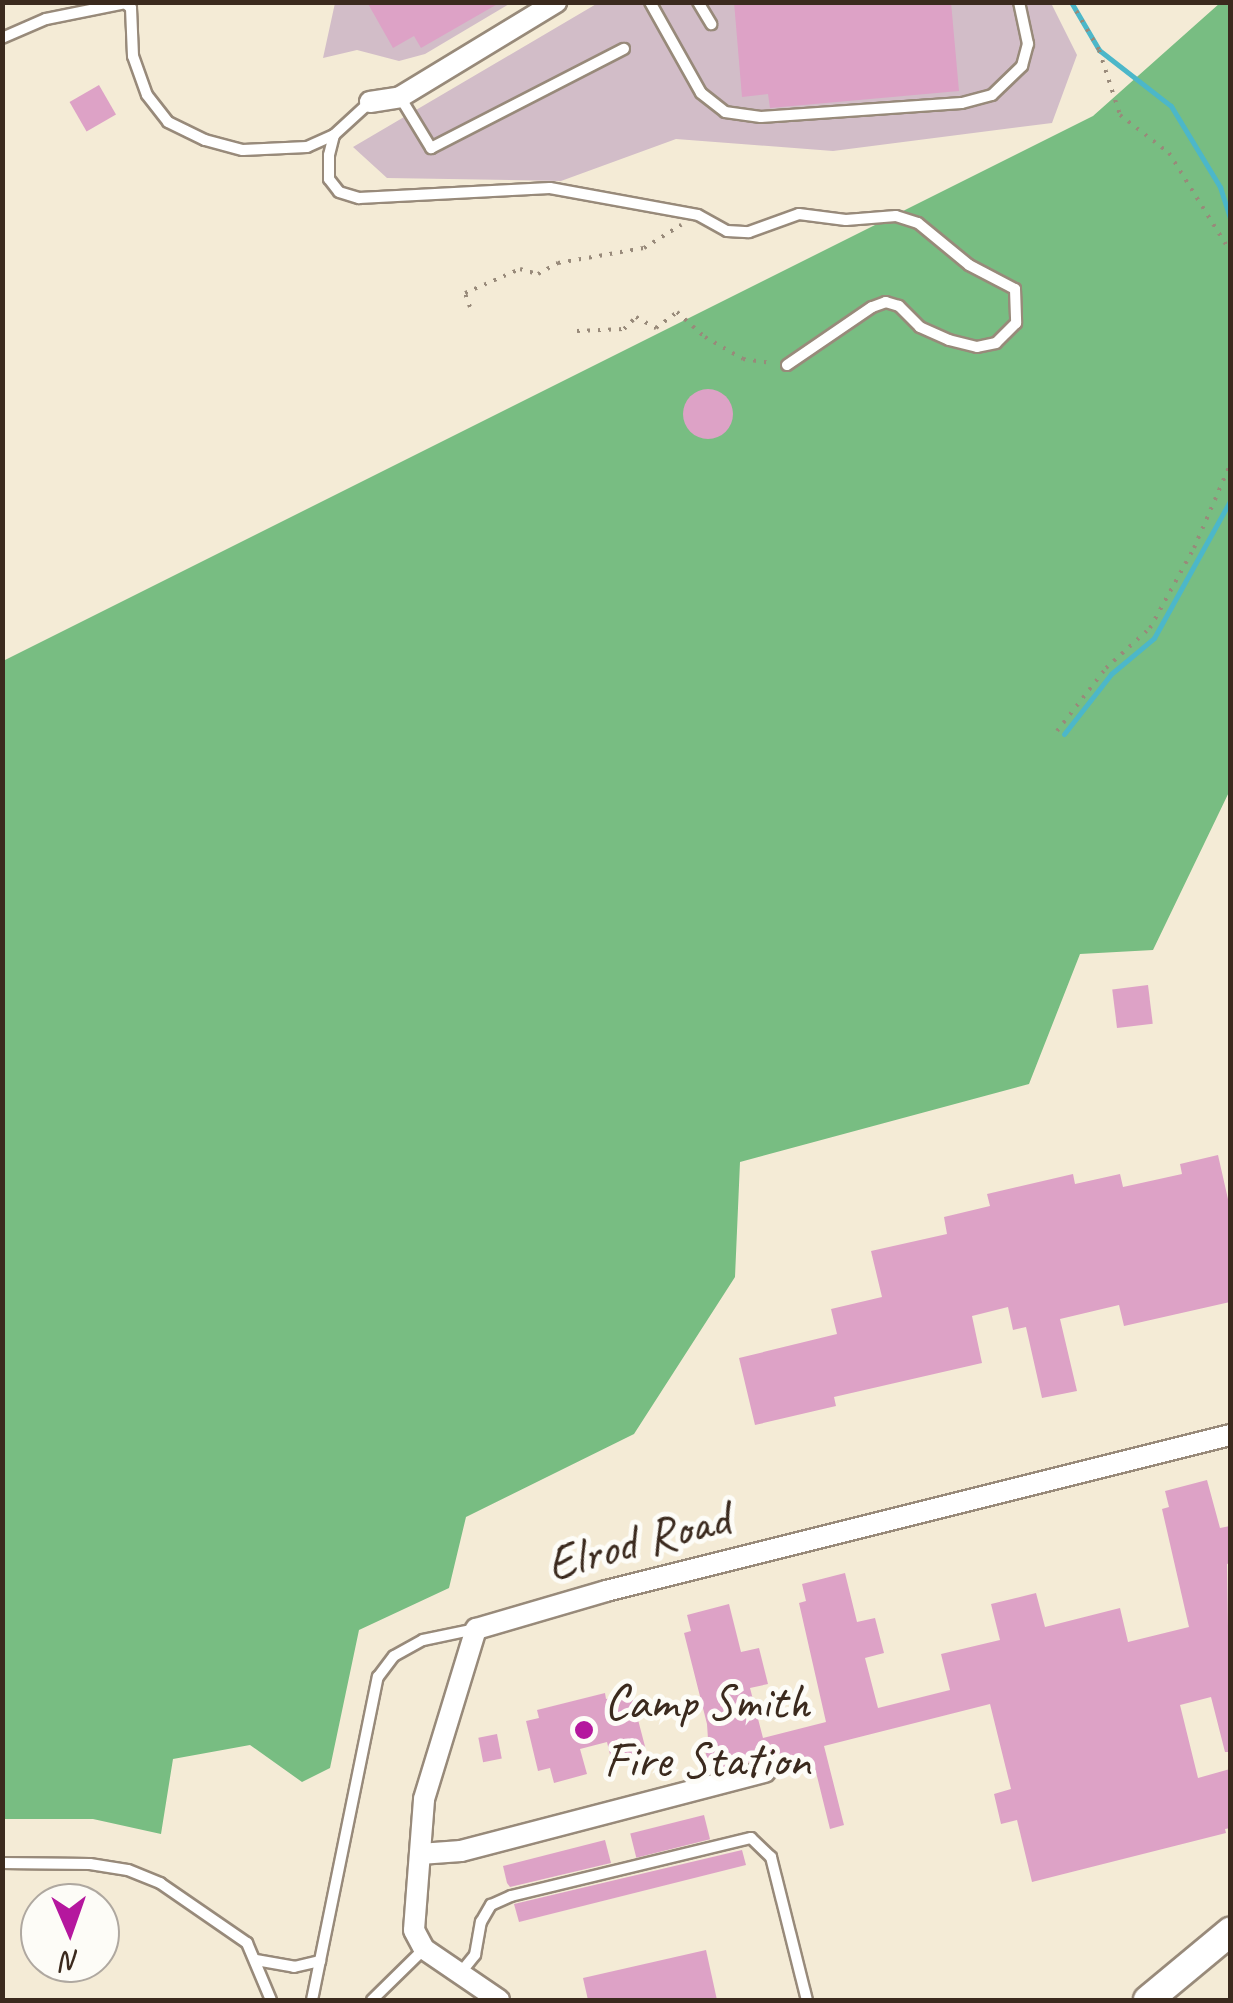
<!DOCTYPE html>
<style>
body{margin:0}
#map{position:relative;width:1233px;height:2003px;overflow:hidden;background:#f4ebd6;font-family:Caveat,sans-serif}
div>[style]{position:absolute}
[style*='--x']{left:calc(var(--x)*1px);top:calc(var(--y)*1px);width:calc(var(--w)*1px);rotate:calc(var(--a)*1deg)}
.industrial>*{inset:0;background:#d2bdc8}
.forest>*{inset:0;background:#78bd82}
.stream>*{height:5px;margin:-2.5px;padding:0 2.5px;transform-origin:2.5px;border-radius:2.5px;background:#4cb7c9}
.building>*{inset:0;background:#dda2c6;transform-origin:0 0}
.round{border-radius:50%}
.path>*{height:4px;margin-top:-2px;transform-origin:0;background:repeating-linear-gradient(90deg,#988a7a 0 2.5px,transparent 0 10.5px)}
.roads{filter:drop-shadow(2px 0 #988a7a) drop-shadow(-2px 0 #988a7a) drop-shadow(0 2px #988a7a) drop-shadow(0 -2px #988a7a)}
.lane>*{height:10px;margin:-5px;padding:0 5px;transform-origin:5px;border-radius:5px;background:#fff}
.street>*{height:20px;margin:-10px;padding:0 10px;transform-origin:10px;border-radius:10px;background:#fff}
.secondary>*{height:28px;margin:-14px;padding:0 14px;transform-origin:14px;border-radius:14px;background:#fff}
.dots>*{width:28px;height:28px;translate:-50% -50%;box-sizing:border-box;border:5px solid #fdfcf7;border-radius:50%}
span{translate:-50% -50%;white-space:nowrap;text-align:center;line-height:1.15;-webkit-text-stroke:10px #fdfcf7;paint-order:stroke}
.street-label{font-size:50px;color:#3b2a1e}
.poi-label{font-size:50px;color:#3b2a1e}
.left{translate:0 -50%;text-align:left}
.frame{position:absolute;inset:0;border:5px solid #3b2a1e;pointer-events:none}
.north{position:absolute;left:20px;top:1883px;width:100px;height:100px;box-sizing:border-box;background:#fdfcf7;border:2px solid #afa8a0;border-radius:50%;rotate:178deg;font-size:28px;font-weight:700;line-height:40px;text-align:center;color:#3b2a1e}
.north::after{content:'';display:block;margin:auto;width:35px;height:45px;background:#b5179e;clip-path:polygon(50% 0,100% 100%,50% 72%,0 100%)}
</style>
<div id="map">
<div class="industrial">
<div style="clip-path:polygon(335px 3px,511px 3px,425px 54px,399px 61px,357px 50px,323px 58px)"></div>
<div style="clip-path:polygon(598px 3px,1051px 3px,1077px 55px,1052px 123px,833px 151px,676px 139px,561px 181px,387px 178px,353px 147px)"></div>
</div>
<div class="forest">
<div style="clip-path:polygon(1220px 3px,1230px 3px,1230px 790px,1153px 950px,1080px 954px,1029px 1084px,740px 1162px,735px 1277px,634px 1434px,466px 1517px,449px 1588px,359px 1630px,330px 1768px,302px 1782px,250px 1745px,173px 1759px,161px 1834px,93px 1819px,3px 1819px,3px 661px,1093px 116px)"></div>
</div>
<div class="stream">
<div style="--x:1071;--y:2;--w:56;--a:59.7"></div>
<div style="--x:1099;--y:50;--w:91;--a:37.9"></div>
<div style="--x:1171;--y:106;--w:95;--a:58.8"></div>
<div style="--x:1220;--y:187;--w:33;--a:72"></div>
<div style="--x:1064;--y:734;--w:76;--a:-51.9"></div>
<div style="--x:1111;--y:674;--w:56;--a:-39.9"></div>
<div style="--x:1154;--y:638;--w:157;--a:-61"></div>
</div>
<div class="building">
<div style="clip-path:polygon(367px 2px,501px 2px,421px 48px,414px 36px,393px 48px)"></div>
<div style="clip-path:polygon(734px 2px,951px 2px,959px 91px,770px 108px,768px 94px,742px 97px)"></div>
<div style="left:99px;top:85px;width:34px;height:34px;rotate:60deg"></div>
<div class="round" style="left:683px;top:389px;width:50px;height:50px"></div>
<div style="left:1148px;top:985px;width:39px;height:36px;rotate:83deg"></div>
<div style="clip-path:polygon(1218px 1155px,1230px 1208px,1230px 1302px,1124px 1326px,1119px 1305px,1060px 1319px,1077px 1391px,1042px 1398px,1026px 1327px,1013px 1330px,1008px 1307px,972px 1316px,982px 1363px,834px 1397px,836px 1406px,755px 1425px,739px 1358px,837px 1334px,831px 1309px,882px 1297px,871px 1251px,947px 1234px,944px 1217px,990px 1206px,987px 1194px,1073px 1174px,1075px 1184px,1120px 1174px,1123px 1187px,1182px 1174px,1180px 1164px)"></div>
<div style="clip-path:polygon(1207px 1480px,1220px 1528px,1230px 1526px,1230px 1563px,1227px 1564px,1230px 1752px,1225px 1752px,1211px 1697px,1180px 1705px,1198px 1778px,1230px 1769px,1230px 1828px,1225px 1829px,1226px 1833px,1032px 1882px,1017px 1820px,1001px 1824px,994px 1794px,1011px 1789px,990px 1704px,824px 1746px,844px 1825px,830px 1829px,813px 1760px,783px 1767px,781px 1759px,763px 1759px,716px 1771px,712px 1757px,707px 1758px,702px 1740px,708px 1739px,707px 1724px,684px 1633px,691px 1631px,687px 1615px,729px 1604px,741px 1652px,759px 1648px,768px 1684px,750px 1688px,763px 1738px,826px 1722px,799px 1603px,806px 1601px,802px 1584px,845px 1573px,857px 1622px,875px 1618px,884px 1653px,865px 1658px,878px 1708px,950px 1690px,941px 1654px,1000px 1640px,991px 1604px,1036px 1593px,1045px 1627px,1120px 1608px,1128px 1642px,1189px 1627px,1162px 1509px,1169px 1507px,1165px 1491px)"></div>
<div style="clip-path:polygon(605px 1693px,606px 1699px,631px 1693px,647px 1754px,612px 1763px,607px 1742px,580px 1749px,587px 1774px,554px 1783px,550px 1768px,538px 1771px,526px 1721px,539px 1718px,537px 1710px)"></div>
<div style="left:497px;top:1734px;width:25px;height:19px;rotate:79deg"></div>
<div style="left:704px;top:1815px;width:25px;height:76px;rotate:76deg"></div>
<div style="clip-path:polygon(605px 1840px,611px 1863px,510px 1887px,507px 1883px,503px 1866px)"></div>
<div style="clip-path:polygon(742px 1850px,746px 1865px,519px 1922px,514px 1904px)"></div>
<div style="clip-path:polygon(706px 1950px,717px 2000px,588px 2000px,583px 1978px)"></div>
</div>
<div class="path">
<div style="--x:1071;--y:2;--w:56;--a:59.7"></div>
<div style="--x:1099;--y:50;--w:68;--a:72.1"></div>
<div style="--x:1120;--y:115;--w:62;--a:37.8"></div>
<div style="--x:1169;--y:153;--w:115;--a:58.1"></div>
<div style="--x:470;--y:307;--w:15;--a:-110"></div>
<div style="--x:465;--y:293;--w:60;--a:-23.6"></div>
<div style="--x:520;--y:269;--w:19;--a:16"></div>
<div style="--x:538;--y:274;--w:23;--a:-29"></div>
<div style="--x:558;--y:263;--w:87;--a:-9.9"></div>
<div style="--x:644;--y:248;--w:44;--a:-31.9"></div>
<div style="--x:577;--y:331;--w:47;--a:-2.4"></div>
<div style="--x:624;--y:329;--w:17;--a:-45"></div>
<div style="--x:636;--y:317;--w:23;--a:29"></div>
<div style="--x:656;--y:328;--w:26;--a:-37"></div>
<div style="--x:677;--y:312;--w:38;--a:42"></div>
<div style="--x:705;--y:337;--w:44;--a:30.1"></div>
<div style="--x:743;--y:359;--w:29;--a:8"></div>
<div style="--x:1057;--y:731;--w:80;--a:-52.1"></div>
<div style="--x:1106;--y:668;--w:59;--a:-42.3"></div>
<div style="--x:1150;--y:628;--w:91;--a:-61.2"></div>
<div style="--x:1194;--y:548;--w:90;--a:-66.6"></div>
</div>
<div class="roads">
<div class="lane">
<div style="--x:650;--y:2;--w:104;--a:60.7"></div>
<div style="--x:701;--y:93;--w:31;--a:38"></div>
<div style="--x:725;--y:112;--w:36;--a:8"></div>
<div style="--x:761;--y:117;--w:201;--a:-4"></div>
<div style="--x:962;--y:103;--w:31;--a:-15"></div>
<div style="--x:992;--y:95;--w:42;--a:-44"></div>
<div style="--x:1022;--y:66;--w:23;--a:-75"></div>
<div style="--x:1028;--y:44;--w:43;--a:-102.1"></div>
<div style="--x:698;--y:2;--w:26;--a:59"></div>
<div style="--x:2;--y:38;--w:48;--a:-23.4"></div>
<div style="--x:46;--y:19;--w:81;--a:-11.4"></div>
<div style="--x:125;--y:3;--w:8;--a:40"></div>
<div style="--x:131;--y:8;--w:48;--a:87.6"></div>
<div style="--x:133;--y:56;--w:41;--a:70.3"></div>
<div style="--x:147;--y:95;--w:34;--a:52"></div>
<div style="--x:168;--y:122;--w:41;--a:25.9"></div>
<div style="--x:205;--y:140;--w:39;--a:15"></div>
<div style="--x:243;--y:150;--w:64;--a:-2.7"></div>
<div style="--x:307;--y:147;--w:30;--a:-24"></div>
<div style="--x:400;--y:97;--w:60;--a:58.7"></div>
<div style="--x:431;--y:148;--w:217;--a:-27.2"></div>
<div style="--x:370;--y:102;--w:49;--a:137.5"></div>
<div style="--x:334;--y:135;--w:21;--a:104"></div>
<div style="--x:329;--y:155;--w:24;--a:90"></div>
<div style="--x:329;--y:179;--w:16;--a:52"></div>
<div style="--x:339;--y:192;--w:21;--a:17"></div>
<div style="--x:359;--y:198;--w:191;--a:-3"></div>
<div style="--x:550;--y:188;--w:150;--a:10.3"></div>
<div style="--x:698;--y:215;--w:33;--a:29"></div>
<div style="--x:727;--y:231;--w:22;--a:3"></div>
<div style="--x:749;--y:232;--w:53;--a:-19.8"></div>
<div style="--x:799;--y:214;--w:47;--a:7.3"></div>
<div style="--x:846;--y:220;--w:50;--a:-4.6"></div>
<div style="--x:896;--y:216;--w:23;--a:18"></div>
<div style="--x:918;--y:223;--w:66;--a:39.5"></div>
<div style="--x:969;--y:265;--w:52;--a:27.6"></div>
<div style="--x:1015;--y:289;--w:34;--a:88"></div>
<div style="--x:1016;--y:323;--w:28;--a:135"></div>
<div style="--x:996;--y:343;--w:19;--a:168"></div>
<div style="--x:977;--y:347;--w:29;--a:-166"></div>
<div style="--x:949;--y:340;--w:32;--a:-156"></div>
<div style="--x:920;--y:327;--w:30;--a:-135"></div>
<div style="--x:899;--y:306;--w:14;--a:-163"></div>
<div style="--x:886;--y:302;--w:15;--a:160"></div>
<div style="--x:872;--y:307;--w:103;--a:145.7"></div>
<div style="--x:2;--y:1863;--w:88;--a:0.7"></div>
<div style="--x:90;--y:1864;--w:38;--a:9"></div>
<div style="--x:128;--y:1870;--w:35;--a:22"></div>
<div style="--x:160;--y:1883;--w:106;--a:34.6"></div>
<div style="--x:247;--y:1943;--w:62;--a:67.2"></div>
<div style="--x:256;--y:1960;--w:39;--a:10"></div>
<div style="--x:294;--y:1967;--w:27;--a:-13"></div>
<div style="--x:462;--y:1971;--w:21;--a:-51"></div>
<div style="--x:475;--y:1955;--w:34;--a:-80"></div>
<div style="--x:481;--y:1922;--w:20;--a:-60"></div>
<div style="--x:491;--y:1905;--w:22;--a:-24"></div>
<div style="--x:511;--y:1896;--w:247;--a:-13.6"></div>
<div style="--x:751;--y:1838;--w:28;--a:44"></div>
<div style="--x:771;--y:1857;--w:147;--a:75.9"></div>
<div style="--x:312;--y:2000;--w:330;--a:-78.5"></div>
<div style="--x:378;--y:1677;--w:26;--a:-53"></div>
<div style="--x:394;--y:1656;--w:33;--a:-29"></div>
<div style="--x:423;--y:1640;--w:53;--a:-11.9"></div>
<div style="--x:372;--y:2000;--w:73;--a:-44.4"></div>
</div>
<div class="street">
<div style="--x:370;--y:102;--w:30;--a:-9"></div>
<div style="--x:400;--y:97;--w:183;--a:-31.3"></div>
<div style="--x:420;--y:1854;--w:41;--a:-4.2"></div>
<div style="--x:461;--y:1851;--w:314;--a:-14.6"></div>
<div style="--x:499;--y:2000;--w:91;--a:-145.8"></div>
<div style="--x:424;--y:1949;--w:21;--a:-118"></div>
<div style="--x:414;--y:1930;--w:131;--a:-85.6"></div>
<div style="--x:424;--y:1799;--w:178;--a:-73"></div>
<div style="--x:476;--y:1629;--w:135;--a:-16.3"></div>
<div style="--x:606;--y:1591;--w:643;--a:-14.04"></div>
</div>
<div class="secondary">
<div style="--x:1148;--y:2000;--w:107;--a:-39.7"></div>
</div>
</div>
<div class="dots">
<div style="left:584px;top:1730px;background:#b5179e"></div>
</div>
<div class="street-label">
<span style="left:638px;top:1541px;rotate:-15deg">Elrod Road</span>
</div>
<div class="poi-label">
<span class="left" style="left:604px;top:1730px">Camp Smith<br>Fire Station</span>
</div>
<div class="frame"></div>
<div class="north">N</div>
</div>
